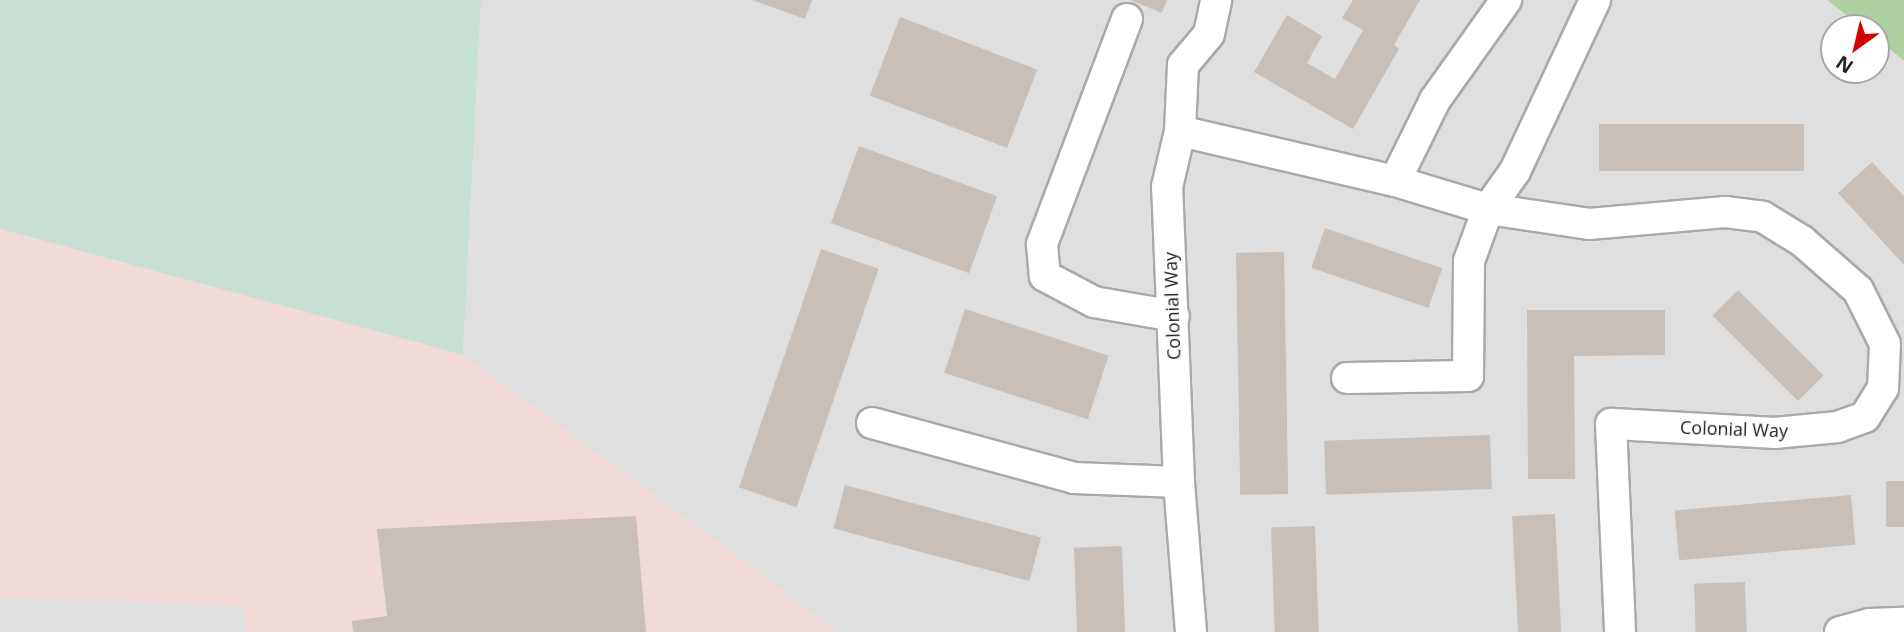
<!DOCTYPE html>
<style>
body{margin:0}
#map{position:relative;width:1904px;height:632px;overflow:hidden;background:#f2efe9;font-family:"Open Sans",sans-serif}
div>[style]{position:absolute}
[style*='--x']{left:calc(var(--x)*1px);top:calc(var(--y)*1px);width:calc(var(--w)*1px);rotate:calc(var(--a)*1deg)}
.residential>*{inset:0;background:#e0dfdf}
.commercial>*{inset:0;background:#f2dad9}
.forest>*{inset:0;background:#add19e}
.wetland>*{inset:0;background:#c6e0d4}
.parking>*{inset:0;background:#e2e2e2}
.building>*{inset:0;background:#c7bfb8;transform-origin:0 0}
.roads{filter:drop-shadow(2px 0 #a9a9a9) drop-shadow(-2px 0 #a9a9a9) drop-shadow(0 2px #a9a9a9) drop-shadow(0 -2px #a9a9a9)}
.street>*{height:30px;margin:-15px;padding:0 15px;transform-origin:15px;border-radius:15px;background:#fff}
span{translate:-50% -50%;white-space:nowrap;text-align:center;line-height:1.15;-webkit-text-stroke:7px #fff;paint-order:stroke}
.street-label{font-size:18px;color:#222}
.north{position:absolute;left:1820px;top:14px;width:70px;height:70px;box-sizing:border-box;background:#fff;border:2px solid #a7a7a7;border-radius:50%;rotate:214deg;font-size:19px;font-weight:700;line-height:28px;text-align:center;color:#222}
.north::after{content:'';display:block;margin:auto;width:24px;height:32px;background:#d40000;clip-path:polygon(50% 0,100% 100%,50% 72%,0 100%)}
</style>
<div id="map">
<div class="residential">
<div style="clip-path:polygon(481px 0,1827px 0,1863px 28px,1834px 28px,1834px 70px,1876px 70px,1876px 38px,1904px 61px,1904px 632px,835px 632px,759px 572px,463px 355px)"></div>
</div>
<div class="commercial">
<div style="clip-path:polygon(0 229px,463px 355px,759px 572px,835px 632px,0 632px)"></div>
</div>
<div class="forest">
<div style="clip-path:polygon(1827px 0,1904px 0,1904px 61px,1876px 38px,1876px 28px,1863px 28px)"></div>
</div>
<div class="wetland">
<div style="clip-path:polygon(0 0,481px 0,463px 355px,0 229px)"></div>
</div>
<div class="parking">
<div style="clip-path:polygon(0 597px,244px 606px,246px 632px,0 632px)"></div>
</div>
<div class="building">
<div style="clip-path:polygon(752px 0,812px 0,805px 19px)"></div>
<div style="clip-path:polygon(1130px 0,1167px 0,1162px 13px)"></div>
<div style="clip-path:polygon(1353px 0,1420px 0,1394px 45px,1399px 49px,1353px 129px,1254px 72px,1287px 15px,1322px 36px,1307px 63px,1335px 79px,1363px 30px,1342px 18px)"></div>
<div style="left:900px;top:17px;width:147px;height:84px;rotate:21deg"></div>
<div style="left:1599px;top:124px;width:205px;height:47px"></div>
<div style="left:859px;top:146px;width:147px;height:82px;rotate:20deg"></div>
<div style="clip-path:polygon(1872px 162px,1904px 196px,1904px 265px,1838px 193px)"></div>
<div style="left:1325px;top:228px;width:124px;height:42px;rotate:19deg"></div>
<div style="left:821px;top:249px;width:61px;height:252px;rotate:19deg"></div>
<div style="left:1284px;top:252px;width:242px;height:48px;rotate:89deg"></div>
<div style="left:1738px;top:290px;width:121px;height:36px;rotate:45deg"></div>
<div style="left:965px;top:309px;width:151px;height:67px;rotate:18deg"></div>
<div style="clip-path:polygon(1527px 310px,1665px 310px,1665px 355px,1574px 356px,1575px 479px,1528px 479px)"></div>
<div style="left:1490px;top:435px;width:54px;height:166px;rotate:88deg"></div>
<div style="left:1886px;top:481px;width:18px;height:46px"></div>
<div style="left:845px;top:485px;width:203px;height:45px;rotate:15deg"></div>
<div style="left:1851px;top:495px;width:50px;height:177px;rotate:85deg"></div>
<div style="left:1555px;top:514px;width:118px;height:43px;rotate:87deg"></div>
<div style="clip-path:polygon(636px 516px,646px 632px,353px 632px,352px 621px,387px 616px,377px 529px)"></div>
<div style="left:1315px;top:526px;width:106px;height:44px;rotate:88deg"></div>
<div style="left:1122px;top:546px;width:86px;height:48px;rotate:88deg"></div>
<div style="left:1745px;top:582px;width:50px;height:51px;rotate:88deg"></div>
</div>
<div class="roads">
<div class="street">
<div style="--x:1127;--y:19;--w:241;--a:110.7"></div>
<div style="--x:1042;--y:244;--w:32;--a:85"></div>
<div style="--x:1045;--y:276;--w:55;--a:28"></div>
<div style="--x:1094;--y:302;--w:81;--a:9.9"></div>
<div style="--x:1180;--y:131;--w:221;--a:13.1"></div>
<div style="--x:1395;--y:181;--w:97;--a:16.8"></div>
<div style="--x:1488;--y:209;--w:102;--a:8.4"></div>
<div style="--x:1589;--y:224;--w:137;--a:-5"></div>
<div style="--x:1725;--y:212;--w:38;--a:7"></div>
<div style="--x:1763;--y:217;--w:46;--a:31.6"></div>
<div style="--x:1802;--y:241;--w:74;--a:41.2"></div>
<div style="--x:1858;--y:290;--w:60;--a:63.4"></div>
<div style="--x:1885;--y:344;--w:44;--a:92.6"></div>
<div style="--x:1883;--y:388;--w:34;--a:122"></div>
<div style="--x:1865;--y:417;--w:29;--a:160"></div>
<div style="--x:1838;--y:427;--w:64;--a:174.6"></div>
<div style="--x:1774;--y:433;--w:163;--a:-176.8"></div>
<div style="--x:1611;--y:424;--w:208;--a:87.5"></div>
<div style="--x:1395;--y:181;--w:90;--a:-63.7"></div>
<div style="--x:1435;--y:100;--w:123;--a:-54.6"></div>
<div style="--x:1347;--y:378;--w:121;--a:-0.9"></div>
<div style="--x:1468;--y:376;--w:115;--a:-89.5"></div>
<div style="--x:1469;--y:261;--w:55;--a:-69.9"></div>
<div style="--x:1488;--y:209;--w:47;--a:-54.6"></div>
<div style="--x:1515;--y:171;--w:189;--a:-64.9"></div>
<div style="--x:872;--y:423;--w:209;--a:15.2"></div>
<div style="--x:1074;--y:478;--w:105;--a:2.2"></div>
<div style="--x:1191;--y:632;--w:150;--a:-94.6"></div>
<div style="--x:1179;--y:482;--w:295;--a:-92.3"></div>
<div style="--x:1167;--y:187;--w:57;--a:-76.9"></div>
<div style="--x:1180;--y:131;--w:66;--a:-87.4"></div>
<div style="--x:1183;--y:65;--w:40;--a:-50"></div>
<div style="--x:1209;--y:34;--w:35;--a:-78"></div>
<div style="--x:1840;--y:632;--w:30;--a:-15"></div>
<div style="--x:1869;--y:624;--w:35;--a:-2"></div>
</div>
</div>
<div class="street-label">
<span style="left:1172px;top:306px;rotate:-92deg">Colonial Way</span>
<span style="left:1734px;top:429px;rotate:2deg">Colonial Way</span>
</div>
<div class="north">N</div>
</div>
